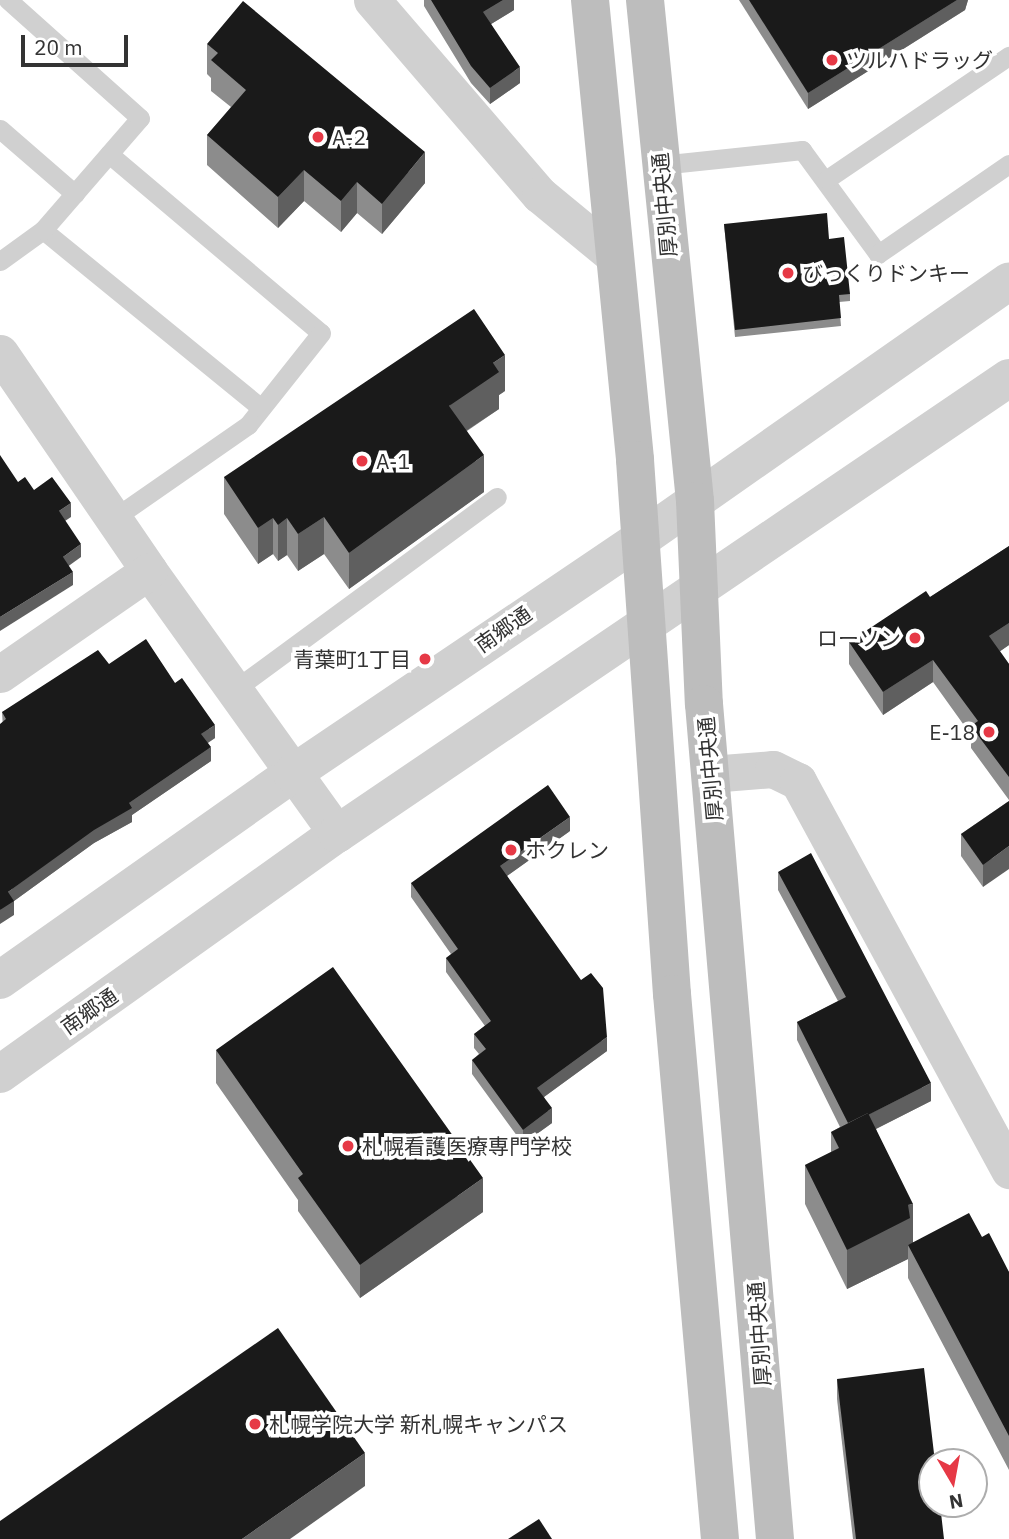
<!DOCTYPE html>
<meta charset="utf-8">
<style>
body{margin:0}
#map{position:relative;width:1009px;height:1539px;overflow:hidden;background:#fff;font-family:"IBM Plex Sans","Noto Sans JP",sans-serif}
div>[style]{position:absolute}
[style*='--x']{left:calc(var(--x)*1px);top:calc(var(--y)*1px);width:calc(var(--w)*1px);rotate:calc(var(--a)*1deg)}
.service>*{height:19px;margin:-9.5px;padding:0 9.5px;transform-origin:9.5px;border-radius:9.5px;background:#d0d0d0}
.minor>*{height:37px;margin:-18.5px;padding:0 18.5px;transform-origin:18.5px;border-radius:18.5px;background:#d0d0d0}
.tertiary>*{height:38px;margin:-19px;padding:0 19px;transform-origin:19px;border-radius:19px;background:#d0d0d0}
.secondary>*{height:38px;margin:-19px;padding:0 19px;transform-origin:19px;border-radius:19px;background:#bdbdbd}
.wall>*{inset:0;background:#8c8c8c}
.shaded-wall>*{inset:0;background:#5f5f5f}
.building>*{inset:0;background:#1a1a1a}
.dots>*{width:19px;height:19px;translate:-50% -50%;box-sizing:border-box;border:4px solid #fff;border-radius:50%}
span{translate:-50% -50%;white-space:nowrap;text-align:center;line-height:1.15;-webkit-text-stroke:7px #fff;paint-order:stroke}
.poi-label{font-size:21px;color:#333}
.left{translate:0 -50%;text-align:left}
.right{translate:-100% -50%;text-align:right}
.street-label{font-size:21px;color:#333}
.north{position:absolute;left:918px;top:1448px;width:70px;height:70px;box-sizing:border-box;background:#fff;border:2px solid #adadad;border-radius:50%;rotate:170deg;font-size:19px;font-weight:700;line-height:28px;text-align:center;color:#333}
.north::after{content:'';display:block;margin:auto;width:24px;height:32px;background:#e63946;clip-path:polygon(50% 0,100% 100%,50% 72%,0 100%)}
.scale{position:absolute;left:21px;top:35px;width:107px;height:32px;box-sizing:border-box;border:4px solid #333;border-top:0;padding-left:9px;font-size:21px;line-height:24px;white-space:nowrap;color:#333;-webkit-text-stroke:5px #fff;paint-order:stroke}
</style>
<div id="map">
<div class="service">
<div style="--x:0;--y:129;--w:99;--a:40.9"></div>
<div style="--x:109;--y:154;--w:277;--a:40.2"></div>
<div style="--x:321;--y:333;--w:117;--a:128.4"></div>
<div style="--x:248;--y:425;--w:165;--a:145.2"></div>
<div style="--x:660;--y:165;--w:143;--a:-6"></div>
<div style="--x:802;--y:150;--w:129;--a:53.8"></div>
<div style="--x:878;--y:254;--w:159;--a:-34.5"></div>
<div style="--x:827;--y:179;--w:220;--a:-34.1"></div>
<div style="--x:43;--y:230;--w:281;--a:39.2"></div>
<div style="--x:0;--y:261;--w:53;--a:-35.8"></div>
<div style="--x:43;--y:230;--w:148;--a:-49.1"></div>
<div style="--x:140;--y:118;--w:177;--a:-138.2"></div>
<div style="--x:234;--y:690;--w:326;--a:-36.3"></div>
</div>
<div class="minor">
<div style="--x:372;--y:0;--w:257;--a:49.3"></div>
<div style="--x:540;--y:195;--w:96;--a:39.5"></div>
<div style="--x:0;--y:353;--w:264;--a:55.6"></div>
<div style="--x:149;--y:571;--w:323;--a:54.4"></div>
<div style="--x:0;--y:674;--w:181;--a:-34.7"></div>
<div style="--x:710;--y:774;--w:63;--a:-4.5"></div>
<div style="--x:773;--y:769;--w:28;--a:26"></div>
<div style="--x:798;--y:781;--w:443;--a:61.5"></div>
</div>
<div class="tertiary">
<div style="--x:0;--y:980;--w:357;--a:-35.2"></div>
<div style="--x:292;--y:774;--w:421;--a:-34"></div>
<div style="--x:641;--y:539;--w:449;--a:-35"></div>
<div style="--x:0;--y:1074;--w:414;--a:-35.5"></div>
<div style="--x:337;--y:834;--w:812;--a:-34.16"></div>
</div>
<div class="secondary">
<div style="--x:590;--y:0;--w:462;--a:84.4"></div>
<div style="--x:635;--y:460;--w:535;--a:86.04"></div>
<div style="--x:672;--y:994;--w:547;--a:84.97"></div>
<div style="--x:645;--y:0;--w:503;--a:84.3"></div>
<div style="--x:695;--y:501;--w:203;--a:87.5"></div>
<div style="--x:704;--y:704;--w:838;--a:85.14"></div>
</div>
<div class="wall">
<div style="clip-path:polygon(424px 0,514px 0,514px 10px,491px 24px,520px 83px,490px 104px,471px 83px,424px 6px)"></div>
<div style="clip-path:polygon(739px 0,968px 0,965px 10px,808px 109px)"></div>
<div style="clip-path:polygon(207px 44px,425px 183px,382px 234px,357px 213px,341px 232px,304px 201px,278px 228px,207px 165px,207px 135px,231px 107px,211px 91px,211px 78px,207px 74px)"></div>
<div style="clip-path:polygon(724px 224px,829px 239px,850px 294px,850px 301px,839px 302px,841px 326px,735px 337px)"></div>
<div style="clip-path:polygon(505px 391px,499px 395px,499px 409px,467px 431px,484px 492px,349px 589px,324px 554px,298px 571px,287px 555px,278px 561px,273px 554px,258px 564px,224px 514px,224px 477px)"></div>
<div style="clip-path:polygon(1009px 546px,1009px 645px,1000px 651px,1009px 664px,1009px 800px,971px 748px,971px 735px,933px 682px,883px 715px,849px 664px,849px 642px,930px 597px)"></div>
<div style="clip-path:polygon(109px 664px,175px 683px,215px 738px,208px 743px,211px 761px,132px 815px,132px 822px,94px 843px,14px 901px,14px 915px,2px 712px)"></div>
<div style="clip-path:polygon(1009px 801px,983px 887px,961px 856px,961px 834px)"></div>
<div style="clip-path:polygon(570px 831px,507px 876px,607px 1051px,544px 1097px,552px 1123px,523px 1144px,472px 1074px,472px 1060px,479px 1054px,474px 1048px,474px 1034px,485px 1026px,446px 972px,446px 958px,451px 954px,411px 897px,411px 883px)"></div>
<div style="clip-path:polygon(778px 872px,931px 1101px,876px 1129px,913px 1242px,982px 1237px,1009px 1272px,1009px 1470px,908px 1278px,908px 1259px,847px 1289px,805px 1204px,805px 1165px,831px 1152px,831px 1132px,840px 1127px,797px 1040px,797px 1022px,838px 1001px,778px 890px)"></div>
<div style="clip-path:polygon(216px 1050px,483px 1212px,360px 1298px,298px 1211px,298px 1200px,216px 1083px)"></div>
<div style="clip-path:polygon(837px 1379px,944px 1539px,853px 1539px,837px 1399px)"></div>
</div>
<div class="shaded-wall">
<div style="clip-path:polygon(503px 0,514px 0,514px 10px,483px 29px,483px 12px)"></div>
<div style="clip-path:polygon(957px 0,968px 0,965px 10px,808px 109px,808px 93px)"></div>
<div style="clip-path:polygon(520px 67px,520px 83px,490px 104px,490px 88px)"></div>
<div style="clip-path:polygon(425px 152px,425px 183px,382px 234px,382px 204px)"></div>
<div style="clip-path:polygon(304px 170px,304px 201px,278px 228px,278px 197px)"></div>
<div style="clip-path:polygon(357px 182px,357px 213px,341px 232px,341px 201px)"></div>
<div style="clip-path:polygon(505px 355px,505px 391px,499px 395px,499px 409px,449px 442px,449px 406px,493px 363px)"></div>
<div style="clip-path:polygon(484px 455px,484px 492px,349px 589px,349px 553px)"></div>
<div style="clip-path:polygon(71px 503px,71px 517px,59px 525px,59px 511px)"></div>
<div style="clip-path:polygon(324px 517px,324px 554px,298px 571px,298px 534px)"></div>
<div style="clip-path:polygon(273px 518px,273px 554px,258px 564px,258px 528px)"></div>
<div style="clip-path:polygon(287px 518px,287px 555px,278px 561px,278px 525px)"></div>
<div style="clip-path:polygon(81px 544px,81px 557px,63px 570px,63px 557px)"></div>
<div style="clip-path:polygon(73px 572px,73px 585px,0 631px,0 617px)"></div>
<div style="clip-path:polygon(1009px 623px,1009px 645px,989px 659px,989px 636px)"></div>
<div style="clip-path:polygon(933px 660px,933px 682px,883px 715px,883px 692px)"></div>
<div style="clip-path:polygon(215px 725px,215px 738px,201px 747px,201px 734px)"></div>
<div style="clip-path:polygon(211px 747px,211px 761px,132px 815px,132px 822px,94px 843px,14px 901px,14px 915px,0 924px,0 910px,8px 892px,129px 803px)"></div>
<div style="clip-path:polygon(570px 817px,570px 831px,500px 881px,500px 866px)"></div>
<div style="clip-path:polygon(1009px 846px,1009px 869px,983px 887px,983px 865px)"></div>
<div style="clip-path:polygon(607px 1037px,607px 1051px,537px 1102px,537px 1088px)"></div>
<div style="clip-path:polygon(931px 1083px,931px 1101px,848px 1143px,848px 1125px)"></div>
<div style="clip-path:polygon(552px 1108px,552px 1123px,523px 1144px,523px 1130px)"></div>
<div style="clip-path:polygon(483px 1178px,483px 1212px,360px 1298px,360px 1265px)"></div>
<div style="clip-path:polygon(913px 1204px,913px 1243px,908px 1245px,908px 1259px,847px 1289px,847px 1250px,908px 1205px)"></div>
<div style="clip-path:polygon(365px 1453px,365px 1486px,290px 1539px,242px 1539px)"></div>
</div>
<div class="building">
<div style="clip-path:polygon(431px 0,503px 0,483px 12px,520px 67px,490px 88px,471px 66px)"></div>
<div style="clip-path:polygon(749px 0,957px 0,808px 93px)"></div>
<div style="clip-path:polygon(243px 1px,425px 152px,382px 204px,357px 182px,341px 201px,304px 170px,278px 197px,207px 135px,246px 90px,211px 60px,218px 53px,207px 44px)"></div>
<div style="clip-path:polygon(827px 213px,829px 239px,844px 237px,850px 294px,839px 295px,841px 318px,735px 330px,724px 224px)"></div>
<div style="clip-path:polygon(474px 309px,505px 355px,493px 363px,499px 372px,449px 406px,484px 455px,349px 553px,324px 517px,298px 534px,287px 518px,278px 525px,273px 518px,258px 528px,224px 477px)"></div>
<div style="clip-path:polygon(0 455px,18px 482px,25px 477px,34px 490px,52px 477px,71px 503px,59px 511px,81px 544px,63px 557px,73px 572px,0 617px)"></div>
<div style="clip-path:polygon(1009px 546px,1009px 623px,989px 636px,1009px 664px,1009px 777px,971px 726px,978px 721px,933px 660px,883px 692px,849px 642px,926px 591px,930px 597px)"></div>
<div style="clip-path:polygon(146px 639px,175px 683px,182px 678px,215px 725px,201px 734px,211px 747px,129px 803px,132px 808px,94px 830px,8px 892px,14px 901px,0 910px,0 724px,6px 719px,2px 712px,98px 650px,109px 664px)"></div>
<div style="clip-path:polygon(548px 785px,570px 817px,500px 866px,581px 980px,591px 973px,603px 988px,607px 1037px,537px 1088px,552px 1108px,523px 1130px,472px 1060px,486px 1049px,474px 1034px,491px 1021px,446px 958px,458px 949px,411px 883px)"></div>
<div style="clip-path:polygon(1009px 801px,1009px 846px,983px 865px,961px 834px)"></div>
<div style="clip-path:polygon(811px 853px,931px 1083px,868px 1115px,868px 1113px,848px 1123px,797px 1022px,846px 997px,778px 872px)"></div>
<div style="clip-path:polygon(333px 967px,483px 1178px,360px 1265px,298px 1178px,303px 1174px,216px 1050px)"></div>
<div style="clip-path:polygon(868px 1113px,913px 1204px,908px 1205px,910px 1218px,847px 1250px,805px 1165px,839px 1148px,831px 1132px)"></div>
<div style="clip-path:polygon(969px 1213px,982px 1237px,989px 1233px,1009px 1272px,1009px 1436px,908px 1245px)"></div>
<div style="clip-path:polygon(278px 1328px,365px 1453px,242px 1539px,0 1539px,0 1521px)"></div>
<div style="clip-path:polygon(924px 1368px,935px 1462px,932px 1462px,932px 1504px,940px 1504px,944px 1539px,856px 1539px,837px 1379px)"></div>
<div style="clip-path:polygon(539px 1519px,552px 1539px,508px 1539px)"></div>
</div>
<div class="dots">
<div style="left:832px;top:60px;background:#e63946"></div>
<div style="left:318px;top:137px;background:#e63946"></div>
<div style="left:788px;top:273px;background:#e63946"></div>
<div style="left:362px;top:461px;background:#e63946"></div>
<div style="left:915px;top:638px;background:#e63946"></div>
<div style="left:425px;top:659px;background:#e63946"></div>
<div style="left:989px;top:732px;background:#e63946"></div>
<div style="left:511px;top:850px;background:#e63946"></div>
<div style="left:348px;top:1146px;background:#e63946"></div>
<div style="left:255px;top:1424px;background:#e63946"></div>
</div>
<div class="poi-label">
<span class="left" style="left:846px;top:60px">ツルハドラッグ</span>
<span class="left" style="left:332px;top:137px">A-2</span>
<span class="left" style="left:802px;top:273px">びっくりドンキー</span>
<span class="left" style="left:376px;top:461px">A-1</span>
<span class="right" style="left:901px;top:638px">ローソン</span>
<span class="right" style="left:411px;top:659px">青葉町1丁目</span>
<span class="right" style="left:975px;top:732px">E-18</span>
<span class="left" style="left:525px;top:850px">ホクレン</span>
<span class="left" style="left:362px;top:1146px">札幌看護医療専門学校</span>
<span class="left" style="left:269px;top:1424px">札幌学院大学 新札幌キャンパス</span>
</div>
<div class="street-label">
<span style="left:664px;top:205px;rotate:-95deg">厚別中央通</span>
<span style="left:503px;top:629px;rotate:-35deg">南郷通</span>
<span style="left:710px;top:769px;rotate:-95deg">厚別中央通</span>
<span style="left:89px;top:1011px;rotate:-35deg">南郷通</span>
<span style="left:759px;top:1334px;rotate:-94deg">厚別中央通</span>
</div>
<div class="north">N</div>
<div class="scale">20 m</div>
</div>
